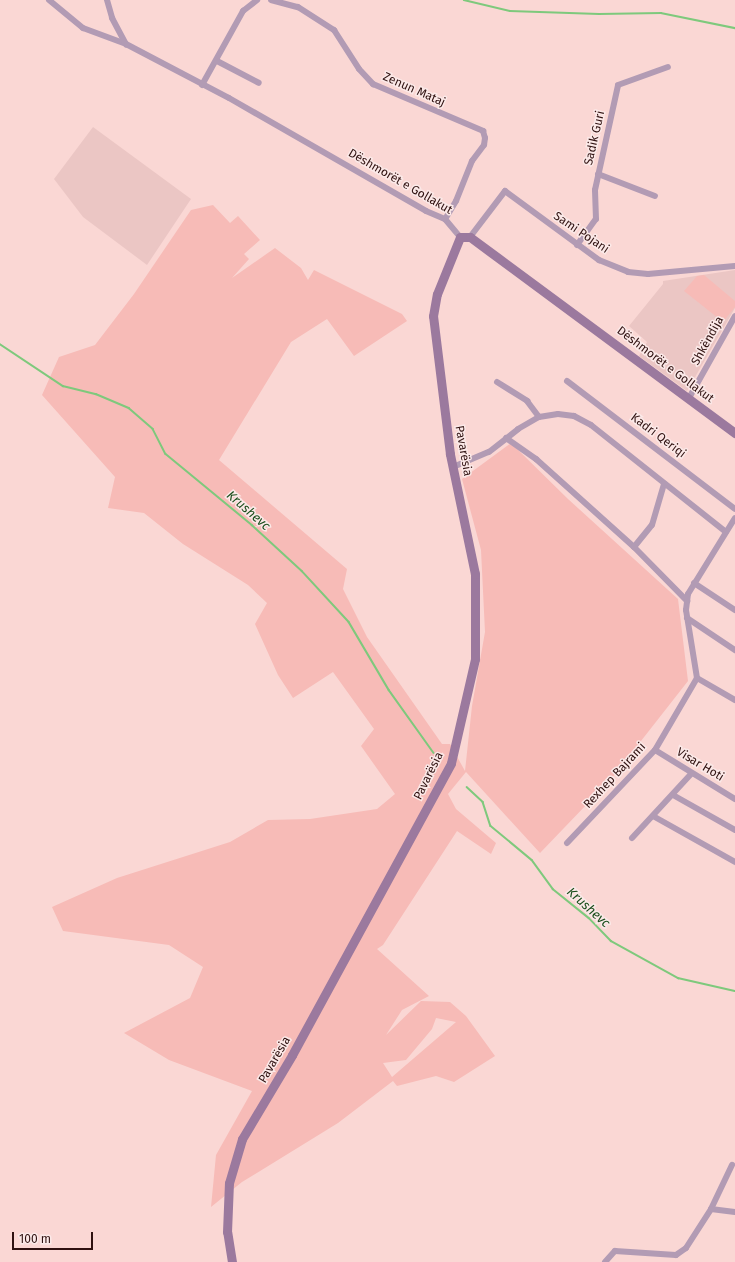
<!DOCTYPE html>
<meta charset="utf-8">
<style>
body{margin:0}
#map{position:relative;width:735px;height:1262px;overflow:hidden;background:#fad7d4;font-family:"Fira Sans",sans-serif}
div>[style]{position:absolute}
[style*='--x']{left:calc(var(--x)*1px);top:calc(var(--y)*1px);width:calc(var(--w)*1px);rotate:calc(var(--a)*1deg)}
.built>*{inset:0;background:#ebc6c4}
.green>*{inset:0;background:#f7bbb7}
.stream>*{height:1.5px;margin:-0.75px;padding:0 0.75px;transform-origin:0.75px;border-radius:0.75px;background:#7ec97c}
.street>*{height:6px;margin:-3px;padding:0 3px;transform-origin:3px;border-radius:3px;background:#b29bb4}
.secondary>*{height:9px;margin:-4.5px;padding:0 4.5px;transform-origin:4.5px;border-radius:4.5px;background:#9b799e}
span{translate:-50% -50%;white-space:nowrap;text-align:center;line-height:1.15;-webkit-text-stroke:3px #fbe9e8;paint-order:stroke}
.street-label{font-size:12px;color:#2f1110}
.water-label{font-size:13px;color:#1b4e1c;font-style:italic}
.scale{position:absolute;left:12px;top:1232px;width:81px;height:18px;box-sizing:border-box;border:2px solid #2f1110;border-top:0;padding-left:5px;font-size:12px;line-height:14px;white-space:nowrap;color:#2f1110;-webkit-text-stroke:3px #fbe9e8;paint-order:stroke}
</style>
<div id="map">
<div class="built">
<div style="clip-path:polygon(93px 127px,191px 199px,147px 265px,83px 217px,54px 179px)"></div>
<div style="clip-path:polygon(735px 270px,735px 308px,687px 391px,639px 356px,647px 342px,629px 326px,663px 284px,663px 281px)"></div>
</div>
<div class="green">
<div style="clip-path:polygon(evenodd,213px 205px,230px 223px,238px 216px,260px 240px,244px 254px,249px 259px,232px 278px,275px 248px,301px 268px,308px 280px,314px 270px,402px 314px,407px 321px,354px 356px,327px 319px,291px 342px,219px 460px,347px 569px,343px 589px,367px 637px,442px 744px,450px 744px,465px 771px,472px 706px,485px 632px,481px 550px,462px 479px,511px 443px,568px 499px,678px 599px,688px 681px,612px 778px,540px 853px,466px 772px,448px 794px,456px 809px,496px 843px,491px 854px,457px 831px,383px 945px,377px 949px,429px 996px,402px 1010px,386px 1035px,421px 1001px,450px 1002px,466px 1016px,495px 1056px,454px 1082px,436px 1076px,397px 1086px,393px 1081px,338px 1123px,242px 1182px,211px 1207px,216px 1155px,252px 1091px,169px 1060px,124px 1033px,190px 998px,203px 967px,169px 945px,63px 931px,52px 907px,117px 878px,230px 842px,268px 820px,310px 819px,377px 809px,395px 794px,361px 746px,374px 729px,333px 672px,293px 698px,278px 675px,255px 624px,267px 603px,248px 585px,183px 544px,144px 513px,108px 508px,115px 477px,42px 395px,59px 357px,95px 345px,134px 294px,191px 210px,213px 205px,436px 1018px,456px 1022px,392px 1077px,383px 1063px,406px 1060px,432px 1029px,436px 1018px)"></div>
<div style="clip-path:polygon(704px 275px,735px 301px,735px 307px,723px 322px,684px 291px,697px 276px)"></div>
</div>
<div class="stream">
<div style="--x:464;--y:0;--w:47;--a:13.4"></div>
<div style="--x:510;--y:11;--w:89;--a:1.9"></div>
<div style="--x:599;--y:14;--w:62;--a:-0.9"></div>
<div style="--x:661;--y:13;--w:76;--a:11.5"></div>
<div style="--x:0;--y:344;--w:76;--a:33.7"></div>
<div style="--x:63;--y:386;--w:34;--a:14"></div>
<div style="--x:96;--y:394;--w:36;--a:23"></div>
<div style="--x:129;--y:408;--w:32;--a:41"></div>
<div style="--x:153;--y:429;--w:28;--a:63"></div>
<div style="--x:166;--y:454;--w:112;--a:39.5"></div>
<div style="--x:252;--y:525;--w:68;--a:42.6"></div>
<div style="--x:302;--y:571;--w:69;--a:47.3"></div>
<div style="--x:349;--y:622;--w:79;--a:59.5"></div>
<div style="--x:389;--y:690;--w:77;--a:54.5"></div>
<div style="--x:467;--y:787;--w:22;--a:43"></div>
<div style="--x:483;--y:802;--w:25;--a:72"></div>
<div style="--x:491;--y:826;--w:53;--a:39.7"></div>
<div style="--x:532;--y:860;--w:36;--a:54"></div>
<div style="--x:553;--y:889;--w:46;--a:38.9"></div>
<div style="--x:589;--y:918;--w:32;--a:46"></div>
<div style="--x:611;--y:941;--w:77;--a:28.9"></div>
<div style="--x:678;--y:978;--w:58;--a:12.8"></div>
</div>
<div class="street">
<div style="--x:49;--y:0;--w:44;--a:39.5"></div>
<div style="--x:83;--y:28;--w:46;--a:20.4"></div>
<div style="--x:126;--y:44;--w:116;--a:27.7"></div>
<div style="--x:229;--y:98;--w:227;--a:29.8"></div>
<div style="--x:426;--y:211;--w:21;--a:23"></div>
<div style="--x:445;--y:219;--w:23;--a:50"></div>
<div style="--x:107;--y:0;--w:19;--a:74"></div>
<div style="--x:112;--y:18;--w:30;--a:62"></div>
<div style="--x:271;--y:0;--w:28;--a:15"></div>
<div style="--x:298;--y:7;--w:43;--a:32.6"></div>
<div style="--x:334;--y:30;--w:46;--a:57.3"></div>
<div style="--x:359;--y:69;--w:21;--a:47"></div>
<div style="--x:373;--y:84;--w:120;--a:23.1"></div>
<div style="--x:483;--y:131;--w:7;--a:74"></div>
<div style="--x:485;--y:138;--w:7;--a:98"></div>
<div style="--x:484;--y:145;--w:20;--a:127"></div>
<div style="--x:472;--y:161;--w:43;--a:111.8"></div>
<div style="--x:456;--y:201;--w:21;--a:121"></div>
<div style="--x:217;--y:61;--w:47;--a:27.6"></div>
<div style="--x:202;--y:85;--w:85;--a:-61"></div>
<div style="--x:243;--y:11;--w:18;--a:-38"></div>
<div style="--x:598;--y:174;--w:61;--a:21.1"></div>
<div style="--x:470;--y:237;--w:58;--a:-52.7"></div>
<div style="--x:505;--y:191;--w:117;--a:36.3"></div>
<div style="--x:599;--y:260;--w:31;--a:22"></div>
<div style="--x:628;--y:272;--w:20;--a:6"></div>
<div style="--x:648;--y:274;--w:87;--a:-5.3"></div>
<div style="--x:577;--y:245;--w:32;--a:-54"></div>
<div style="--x:596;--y:219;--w:29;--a:-92"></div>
<div style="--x:595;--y:190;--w:107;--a:-77.6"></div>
<div style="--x:618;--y:85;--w:53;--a:-19.8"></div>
<div style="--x:567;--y:381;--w:211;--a:37.3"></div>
<div style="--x:497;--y:382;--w:36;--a:32"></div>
<div style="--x:527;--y:401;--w:20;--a:53"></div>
<div style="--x:689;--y:398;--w:94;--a:-60.7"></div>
<div style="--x:506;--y:438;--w:37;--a:35"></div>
<div style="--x:536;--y:459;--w:132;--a:41.9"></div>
<div style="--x:634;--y:547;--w:76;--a:45.5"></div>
<div style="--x:453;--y:467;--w:39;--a:-23"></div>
<div style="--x:489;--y:452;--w:37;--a:-38"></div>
<div style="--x:518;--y:429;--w:24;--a:-30"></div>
<div style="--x:539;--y:417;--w:19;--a:-9"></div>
<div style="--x:558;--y:414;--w:16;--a:7"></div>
<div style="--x:574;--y:416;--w:19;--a:28"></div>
<div style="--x:591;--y:425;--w:172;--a:38.4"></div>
<div style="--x:634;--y:547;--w:28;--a:-51"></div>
<div style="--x:652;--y:525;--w:43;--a:-73.7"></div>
<div style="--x:694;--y:583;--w:49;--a:33.4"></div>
<div style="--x:687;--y:618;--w:58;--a:33.7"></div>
<div style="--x:697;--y:678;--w:44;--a:30.1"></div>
<div style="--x:655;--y:750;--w:94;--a:31.5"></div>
<div style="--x:673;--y:795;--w:71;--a:29.4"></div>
<div style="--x:653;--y:816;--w:94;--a:29.3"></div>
<div style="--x:632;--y:838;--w:88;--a:-47.3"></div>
<div style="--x:567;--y:843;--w:128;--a:-46.6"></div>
<div style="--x:655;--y:750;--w:83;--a:-59.7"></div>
<div style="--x:697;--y:678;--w:69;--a:-99.2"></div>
<div style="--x:686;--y:610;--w:16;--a:-83"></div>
<div style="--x:688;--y:594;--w:89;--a:-58.3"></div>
<div style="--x:711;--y:1209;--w:49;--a:-64.5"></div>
<div style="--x:605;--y:1262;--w:15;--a:-48"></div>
<div style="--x:615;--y:1251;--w:61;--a:3.8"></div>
<div style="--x:676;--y:1255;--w:12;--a:-35"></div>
<div style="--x:686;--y:1248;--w:46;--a:-57.3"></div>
<div style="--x:711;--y:1209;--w:24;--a:7"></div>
</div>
<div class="secondary">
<div style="--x:232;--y:1262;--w:30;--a:-99"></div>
<div style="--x:227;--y:1232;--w:49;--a:-87.7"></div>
<div style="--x:229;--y:1183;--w:46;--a:-73.5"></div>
<div style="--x:242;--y:1139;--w:98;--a:-59.2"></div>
<div style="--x:292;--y:1055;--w:332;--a:-61.4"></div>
<div style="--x:451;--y:763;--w:107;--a:-77"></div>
<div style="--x:475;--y:659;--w:85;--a:-90"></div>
<div style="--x:475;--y:574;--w:123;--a:-101.8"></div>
<div style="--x:450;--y:454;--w:139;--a:-97"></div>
<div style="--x:433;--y:316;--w:22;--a:-80"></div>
<div style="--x:437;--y:294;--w:61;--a:-68"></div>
<div style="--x:460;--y:237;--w:10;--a:0"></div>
<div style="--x:470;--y:237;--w:330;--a:36.5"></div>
</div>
<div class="street-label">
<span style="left:414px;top:90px;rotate:24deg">Zenun Mataj</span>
<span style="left:595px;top:138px;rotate:-77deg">Sadik Guri</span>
<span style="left:400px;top:182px;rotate:30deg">Dëshmorët e Gollakut</span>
<span style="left:581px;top:233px;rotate:34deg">Sami Pojani</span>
<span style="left:708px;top:341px;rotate:-61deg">Shkëndija</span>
<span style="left:665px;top:365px;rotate:37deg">Dëshmorët e Gollakut</span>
<span style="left:658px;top:436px;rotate:37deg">Kadri Qeriqi</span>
<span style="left:463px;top:451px;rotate:80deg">Pavarësia</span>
<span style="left:700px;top:765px;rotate:31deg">Visar Hoti</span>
<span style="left:429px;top:776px;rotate:-64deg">Pavarësia</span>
<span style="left:615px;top:776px;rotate:-47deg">Rexhep Bajrami</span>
<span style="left:275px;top:1060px;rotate:-60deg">Pavarësia</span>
</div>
<div class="water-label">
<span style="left:248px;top:511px;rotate:41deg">Krushevc</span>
<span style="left:588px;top:908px;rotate:42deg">Krushevc</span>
</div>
<div class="scale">100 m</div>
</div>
